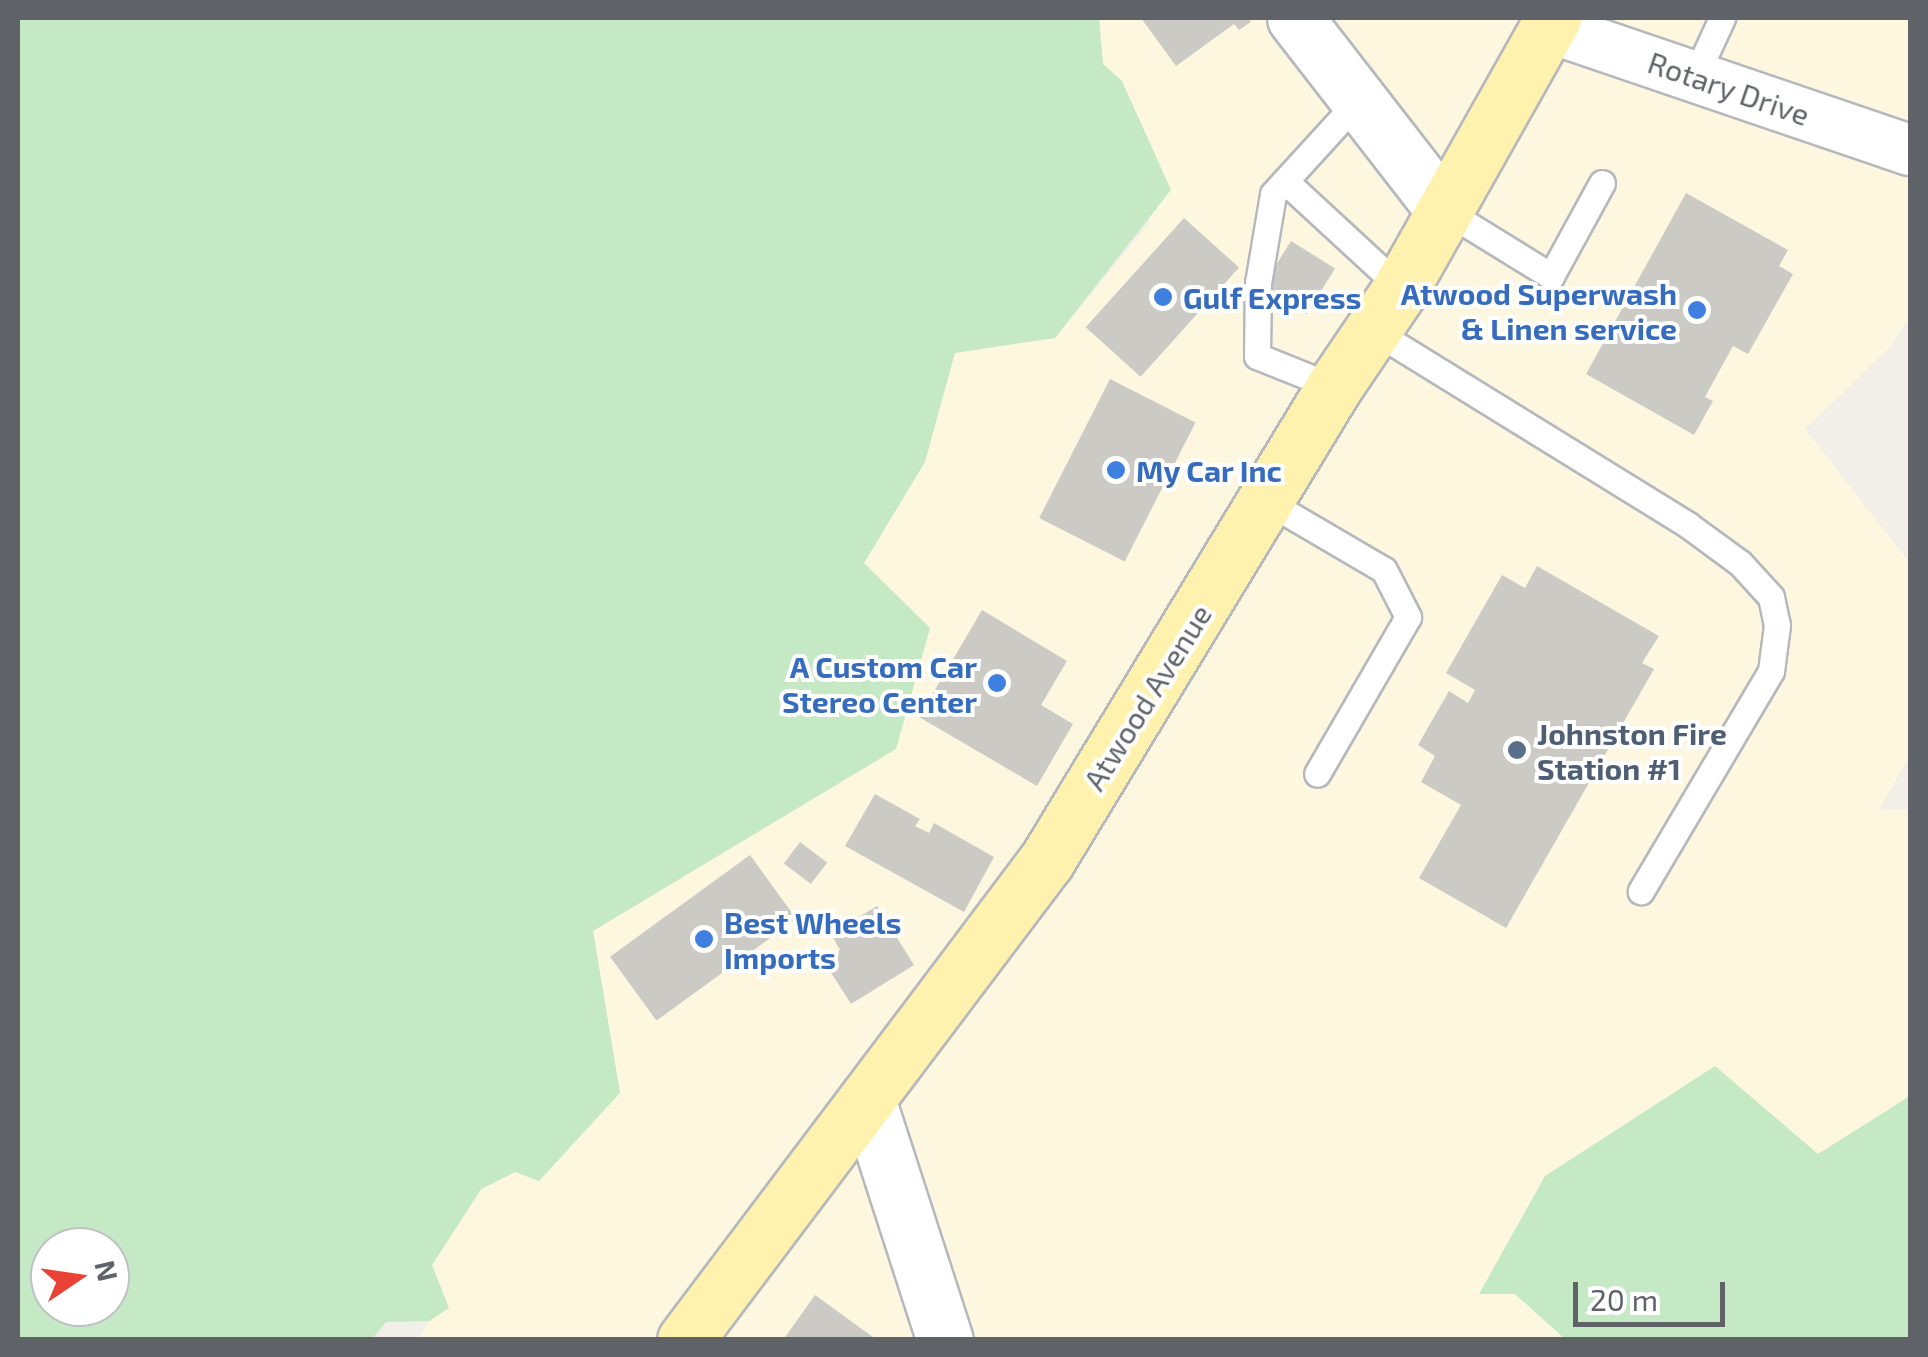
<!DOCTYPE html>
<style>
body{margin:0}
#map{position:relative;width:1928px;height:1357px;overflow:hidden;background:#f1efe8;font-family:"Exo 2",sans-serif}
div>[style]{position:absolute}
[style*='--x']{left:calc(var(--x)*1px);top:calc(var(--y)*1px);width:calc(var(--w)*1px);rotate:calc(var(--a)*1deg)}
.commercial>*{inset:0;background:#fef7e0}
.green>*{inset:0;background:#c5e8c5}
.building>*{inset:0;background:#cccac5;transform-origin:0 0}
.roads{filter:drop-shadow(2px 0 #b5b8bc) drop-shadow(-2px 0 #b5b8bc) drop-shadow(0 2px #b5b8bc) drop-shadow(0 -2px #b5b8bc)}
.lane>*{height:25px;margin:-12.5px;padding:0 12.5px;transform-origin:12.5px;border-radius:12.5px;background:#fff}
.street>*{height:50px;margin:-25px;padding:0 25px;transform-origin:25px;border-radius:25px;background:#fff}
.secondary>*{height:55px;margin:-27.5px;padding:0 27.5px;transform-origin:27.5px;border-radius:27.5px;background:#fff}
.primary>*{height:55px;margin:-27.5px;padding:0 27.5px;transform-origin:27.5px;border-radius:27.5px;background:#fff2af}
.dots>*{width:28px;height:28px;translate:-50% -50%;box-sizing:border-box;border:5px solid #fff;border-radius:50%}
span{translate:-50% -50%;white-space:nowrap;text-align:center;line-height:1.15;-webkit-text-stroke:8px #fff;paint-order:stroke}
.street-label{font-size:30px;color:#5f6368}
.shop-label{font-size:30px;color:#366cbe;font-weight:700}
.right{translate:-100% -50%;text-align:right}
.left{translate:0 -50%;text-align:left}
.service-label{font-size:30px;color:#4e5e75;font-weight:700}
.frame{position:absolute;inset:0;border:20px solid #5f6368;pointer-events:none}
.north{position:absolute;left:30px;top:1227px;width:100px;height:100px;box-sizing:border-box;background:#fff;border:2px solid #bfc1c3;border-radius:50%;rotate:77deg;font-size:28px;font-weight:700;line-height:40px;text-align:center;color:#5f6368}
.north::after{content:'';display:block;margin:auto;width:35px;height:45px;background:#ea4335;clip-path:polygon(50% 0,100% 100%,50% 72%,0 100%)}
.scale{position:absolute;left:1573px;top:1282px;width:152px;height:45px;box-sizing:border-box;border:5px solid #5f6368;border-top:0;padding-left:12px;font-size:30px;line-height:35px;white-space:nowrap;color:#5f6368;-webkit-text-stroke:8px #fff;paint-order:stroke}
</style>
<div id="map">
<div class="commercial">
<div style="clip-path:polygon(1099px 18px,1910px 18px,1910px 316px,1889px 348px,1805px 429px,1910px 563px,1910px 755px,1879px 810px,1910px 809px,1910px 1096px,1818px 1155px,1480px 1294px,1515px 1294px,1565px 1339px,419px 1340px,429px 1321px,449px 1308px,432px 1265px,482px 1189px,515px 1172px,620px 1093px,593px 931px,896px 749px,930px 628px,864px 564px,924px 462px,955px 352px,1055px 338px,1150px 222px,1122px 81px,1103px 64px)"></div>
</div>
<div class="green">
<div style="clip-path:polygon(evenodd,18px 18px,1099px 18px,1103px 64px,1122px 81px,1171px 190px,1055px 338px,955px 353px,925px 462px,864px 563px,930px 628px,896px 749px,593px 931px,620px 1093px,539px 1181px,515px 1172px,481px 1189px,432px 1265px,449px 1308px,429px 1321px,386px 1322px,372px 1339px,18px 1339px,18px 18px,50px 1247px,110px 1247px,110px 1307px,50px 1307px,50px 1247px)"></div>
<div style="clip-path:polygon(1715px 1066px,1818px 1154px,1910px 1096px,1910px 1339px,1565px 1339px,1515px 1294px,1479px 1294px,1545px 1176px)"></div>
</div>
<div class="building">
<div style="clip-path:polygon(1141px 18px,1248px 18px,1251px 22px,1239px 30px,1234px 24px,1176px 66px)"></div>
<div style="clip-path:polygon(1686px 193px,1788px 250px,1779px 266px,1793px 274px,1748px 354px,1733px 346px,1705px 397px,1713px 401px,1694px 435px,1586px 374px)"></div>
<div style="left:1184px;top:218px;width:74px;height:147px;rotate:42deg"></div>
<div style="left:1291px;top:241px;width:52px;height:54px;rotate:32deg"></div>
<div style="left:1110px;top:379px;width:96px;height:156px;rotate:27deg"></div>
<div style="clip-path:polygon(1537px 566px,1659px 636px,1642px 663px,1654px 669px,1506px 928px,1419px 878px,1461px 805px,1421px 782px,1435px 756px,1418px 745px,1449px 691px,1468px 703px,1475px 690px,1446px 673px,1502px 575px,1525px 588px)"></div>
<div style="clip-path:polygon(982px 610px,1067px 661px,1041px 705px,1073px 724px,1037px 786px,919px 717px)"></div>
<div style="clip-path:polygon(875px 794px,920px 819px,915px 826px,929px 833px,934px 823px,994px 857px,964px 912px,845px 846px)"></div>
<div style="left:800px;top:842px;width:34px;height:27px;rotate:37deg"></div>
<div style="left:750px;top:855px;width:79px;height:173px;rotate:54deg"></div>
<div style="clip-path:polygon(877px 906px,914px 965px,851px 1004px,823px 960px,840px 950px,831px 934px)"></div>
<div style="clip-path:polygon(815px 1295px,877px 1340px,783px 1340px)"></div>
</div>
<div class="roads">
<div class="lane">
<div style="--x:1695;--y:77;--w:65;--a:-65.4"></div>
<div style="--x:1285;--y:181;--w:158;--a:42.7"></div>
<div style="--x:1444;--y:210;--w:126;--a:31.7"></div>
<div style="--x:1551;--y:276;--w:106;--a:-61.3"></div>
<div style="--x:1374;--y:331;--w:369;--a:31.7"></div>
<div style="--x:1688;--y:525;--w:64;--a:36.2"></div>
<div style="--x:1740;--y:563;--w:46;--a:47.6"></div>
<div style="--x:1771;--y:597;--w:29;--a:78"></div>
<div style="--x:1777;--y:625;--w:46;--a:97.4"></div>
<div style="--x:1771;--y:671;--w:256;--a:120.6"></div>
<div style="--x:1334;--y:387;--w:83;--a:-158.1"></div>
<div style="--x:1257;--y:356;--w:73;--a:-89.2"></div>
<div style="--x:1258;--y:283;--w:90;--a:-80.4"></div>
<div style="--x:1273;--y:194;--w:123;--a:-47.6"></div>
<div style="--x:1268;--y:502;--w:134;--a:30.4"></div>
<div style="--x:1384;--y:570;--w:53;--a:62.9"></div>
<div style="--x:1408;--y:617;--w:181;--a:120.1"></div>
</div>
<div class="street">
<div style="--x:1548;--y:27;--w:382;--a:18.8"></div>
</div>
<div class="secondary">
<div style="--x:1295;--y:18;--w:243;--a:52.2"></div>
<div style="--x:867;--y:1099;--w:253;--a:72.1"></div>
</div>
<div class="primary">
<div style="--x:685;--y:1340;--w:601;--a:-52.98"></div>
<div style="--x:1047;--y:860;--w:553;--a:-58.75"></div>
<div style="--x:1334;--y:387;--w:120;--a:-55.9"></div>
<div style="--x:1401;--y:288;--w:310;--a:-60.6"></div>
</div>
</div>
<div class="dots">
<div style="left:1163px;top:297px;background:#3f7fe0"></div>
<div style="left:1697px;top:310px;background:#3f7fe0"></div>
<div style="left:1116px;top:470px;background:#3f7fe0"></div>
<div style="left:997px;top:683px;background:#3f7fe0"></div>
<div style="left:1517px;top:750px;background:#5c6f8a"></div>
<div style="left:704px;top:939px;background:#3f7fe0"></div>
</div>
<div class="street-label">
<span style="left:1729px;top:88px;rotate:19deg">Rotary Drive</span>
<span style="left:1147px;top:697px;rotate:-58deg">Atwood Avenue</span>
</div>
<div class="shop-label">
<span class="right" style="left:1677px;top:310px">Atwood Superwash<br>&amp; Linen service</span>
<span class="left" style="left:1183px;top:297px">Gulf Express</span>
<span class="left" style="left:1136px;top:470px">My Car Inc</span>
<span class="right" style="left:977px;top:683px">A Custom Car<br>Stereo Center</span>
<span class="left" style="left:724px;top:939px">Best Wheels<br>Imports</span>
</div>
<div class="service-label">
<span class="left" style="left:1537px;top:750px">Johnston Fire<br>Station #1</span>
</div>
<div class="frame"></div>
<div class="north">N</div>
<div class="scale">20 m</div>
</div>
